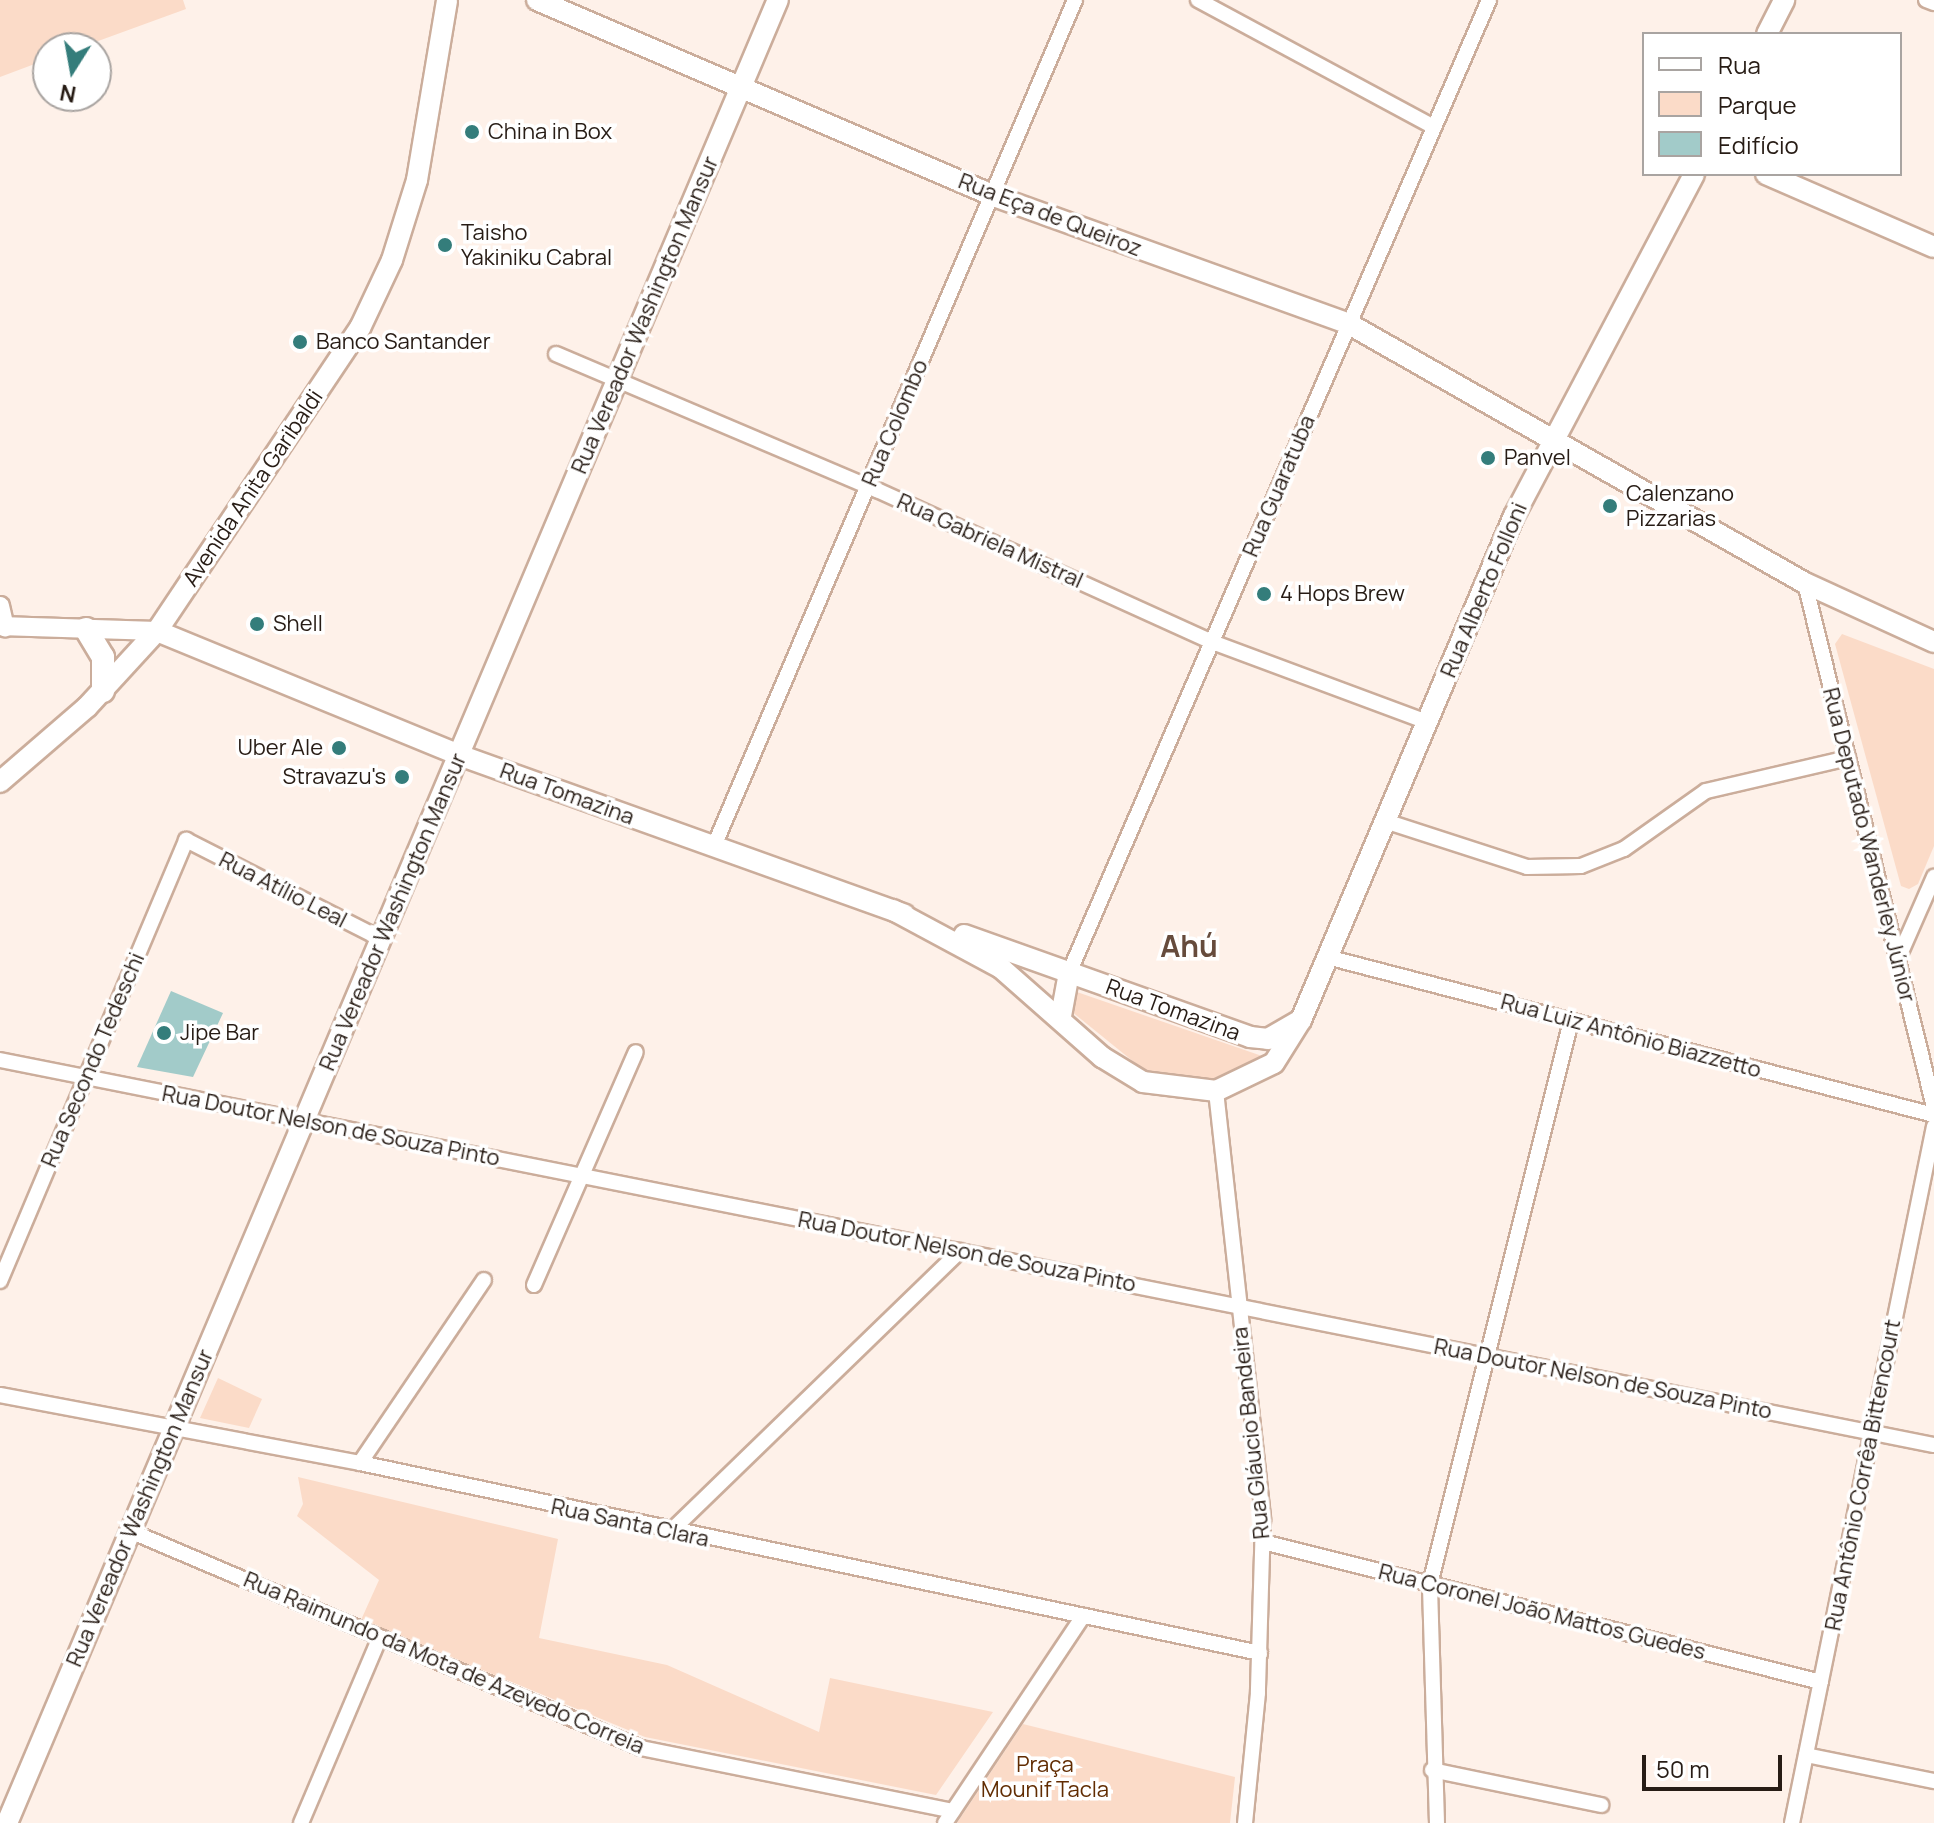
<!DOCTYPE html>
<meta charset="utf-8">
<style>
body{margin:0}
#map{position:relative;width:1934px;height:1823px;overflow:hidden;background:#fef1e9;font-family:Manrope,sans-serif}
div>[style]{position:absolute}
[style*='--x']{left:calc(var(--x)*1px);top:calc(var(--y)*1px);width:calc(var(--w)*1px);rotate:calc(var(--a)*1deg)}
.green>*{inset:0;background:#fbdbc8}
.building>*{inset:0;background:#a2cbc9}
.roads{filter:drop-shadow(2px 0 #cbad9b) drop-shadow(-2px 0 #cbad9b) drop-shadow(0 2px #cbad9b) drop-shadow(0 -2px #cbad9b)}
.minor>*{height:14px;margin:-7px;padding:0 7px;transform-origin:7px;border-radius:7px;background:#fff}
.tertiary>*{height:18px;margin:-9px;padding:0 9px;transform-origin:9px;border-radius:9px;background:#fff}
.secondary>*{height:20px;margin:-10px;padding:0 10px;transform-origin:10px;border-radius:10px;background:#fff}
.primary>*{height:22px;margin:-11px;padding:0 11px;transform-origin:11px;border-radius:11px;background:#fff}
.dots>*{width:22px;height:22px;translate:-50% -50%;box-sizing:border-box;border:4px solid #fff;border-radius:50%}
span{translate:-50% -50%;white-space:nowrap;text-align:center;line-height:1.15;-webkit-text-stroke:7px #fff;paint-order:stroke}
.poi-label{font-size:22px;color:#271c15}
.left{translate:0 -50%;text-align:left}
.right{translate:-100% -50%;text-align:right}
.street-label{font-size:22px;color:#271c15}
.park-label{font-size:22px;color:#612c02}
.district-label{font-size:30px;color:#664b3c;font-weight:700}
.legend{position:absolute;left:1642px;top:32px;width:260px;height:144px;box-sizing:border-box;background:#fff;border:2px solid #a9a4a1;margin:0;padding:10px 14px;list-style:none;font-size:24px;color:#271c15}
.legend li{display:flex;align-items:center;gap:16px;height:40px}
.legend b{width:40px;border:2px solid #a9a4a1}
.north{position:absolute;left:32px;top:32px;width:80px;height:80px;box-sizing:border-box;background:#fff;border:2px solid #a9a4a1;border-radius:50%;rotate:191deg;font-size:22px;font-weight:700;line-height:32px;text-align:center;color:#271c15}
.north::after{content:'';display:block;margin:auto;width:28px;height:36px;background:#347d7b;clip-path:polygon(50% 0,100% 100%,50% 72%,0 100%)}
.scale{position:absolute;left:1642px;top:1755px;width:140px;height:36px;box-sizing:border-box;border:4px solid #271c15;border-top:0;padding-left:10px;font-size:24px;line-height:28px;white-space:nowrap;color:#271c15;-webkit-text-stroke:6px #fff;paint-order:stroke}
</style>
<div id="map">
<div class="green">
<div style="clip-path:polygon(0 0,183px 0,186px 9px,79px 48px,48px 48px,48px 59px,0 77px)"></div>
<div style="clip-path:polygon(1842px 634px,1934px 669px,1934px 846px,1918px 884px,1909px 889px,1901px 886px,1835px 644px)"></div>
<div style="clip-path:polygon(1074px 991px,1262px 1056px,1230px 1077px,1204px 1083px,1145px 1071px,1066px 1007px)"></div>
<div style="clip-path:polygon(218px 1378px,262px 1399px,249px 1428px,200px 1418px)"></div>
<div style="clip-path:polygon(298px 1477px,558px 1539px,539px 1638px,667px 1665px,819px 1732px,830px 1678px,993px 1712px,936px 1795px,645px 1737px,361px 1620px,379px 1580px,297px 1516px,303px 1504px)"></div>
<div style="clip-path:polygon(1023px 1724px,1235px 1777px,1230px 1823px,957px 1823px)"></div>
</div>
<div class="building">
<div style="clip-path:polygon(171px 991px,223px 1013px,193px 1077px,137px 1067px)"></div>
</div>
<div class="roads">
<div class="minor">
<div style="--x:1198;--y:0;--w:268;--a:28.3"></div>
<div style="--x:1926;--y:0;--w:9;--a:21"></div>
<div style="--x:556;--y:354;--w:349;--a:23"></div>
<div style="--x:877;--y:490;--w:368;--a:24.4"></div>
<div style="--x:1212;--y:642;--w:229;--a:20.4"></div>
<div style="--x:1805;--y:583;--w:540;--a:76.17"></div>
<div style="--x:1385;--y:821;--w:149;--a:17.9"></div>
<div style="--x:1527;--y:867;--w:54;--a:-1.1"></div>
<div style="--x:1581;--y:866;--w:46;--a:-21.6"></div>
<div style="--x:1624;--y:849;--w:100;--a:-35.3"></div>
<div style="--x:1706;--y:791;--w:146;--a:-13.1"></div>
<div style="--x:714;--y:846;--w:920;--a:-66.89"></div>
<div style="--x:1327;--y:957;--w:627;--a:14.59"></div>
<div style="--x:1898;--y:959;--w:90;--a:-66.3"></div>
<div style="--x:1069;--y:973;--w:1060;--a:-66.65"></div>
<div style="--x:0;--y:1060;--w:1972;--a:11.26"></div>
<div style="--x:1216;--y:1091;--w:432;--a:83.7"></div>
<div style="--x:1263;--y:1520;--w:173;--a:91.7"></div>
<div style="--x:1258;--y:1693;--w:131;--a:95.7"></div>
<div style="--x:0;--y:1281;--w:479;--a:-67.1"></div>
<div style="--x:186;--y:840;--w:219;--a:26.9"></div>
<div style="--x:534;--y:1285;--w:254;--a:-66.4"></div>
<div style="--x:0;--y:1395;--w:366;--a:10.7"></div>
<div style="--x:360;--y:1463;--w:920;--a:11.92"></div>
<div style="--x:360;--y:1463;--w:221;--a:-55.9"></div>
<div style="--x:130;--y:1531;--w:555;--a:23.01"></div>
<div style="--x:641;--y:1748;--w:318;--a:11.4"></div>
<div style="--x:670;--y:1532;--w:404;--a:-44.1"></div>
<div style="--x:1263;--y:1542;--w:575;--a:14.08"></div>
<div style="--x:1806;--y:1755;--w:131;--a:11.5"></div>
<div style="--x:1432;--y:1770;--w:173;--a:11.7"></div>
<div style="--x:301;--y:1823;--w:202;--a:-67"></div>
<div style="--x:945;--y:1823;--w:249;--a:-56.3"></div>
<div style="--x:1437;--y:1823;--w:239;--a:-91.7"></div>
<div style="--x:1430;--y:1584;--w:580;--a:-75.94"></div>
<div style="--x:1792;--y:1823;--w:711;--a:-78.48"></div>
</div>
<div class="tertiary">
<div style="--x:0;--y:606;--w:22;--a:77"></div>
<div style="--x:0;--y:626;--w:157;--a:1.8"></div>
</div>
<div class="secondary">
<div style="--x:537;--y:0;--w:494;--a:23.2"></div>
<div style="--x:991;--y:195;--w:381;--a:19.8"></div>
<div style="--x:1349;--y:324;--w:524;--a:29.6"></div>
<div style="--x:1805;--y:583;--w:142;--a:24.6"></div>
<div style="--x:1767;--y:34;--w:38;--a:-63"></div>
<div style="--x:1766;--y:174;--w:183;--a:23.5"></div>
<div style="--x:157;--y:631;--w:326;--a:22.3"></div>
<div style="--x:459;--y:755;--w:473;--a:19.7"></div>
<div style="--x:0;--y:782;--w:115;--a:-40.8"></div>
<div style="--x:87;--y:707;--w:103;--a:-47.4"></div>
<div style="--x:157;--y:631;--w:365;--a:-56.2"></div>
<div style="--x:360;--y:328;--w:75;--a:-64.8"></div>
<div style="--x:392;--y:260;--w:84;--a:-72.6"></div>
<div style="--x:417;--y:180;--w:182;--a:-80.5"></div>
<div style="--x:893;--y:910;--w:123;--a:28.2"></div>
<div style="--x:1001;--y:968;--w:135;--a:41.4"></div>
<div style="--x:1102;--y:1057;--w:48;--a:31.4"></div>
<div style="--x:1143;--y:1082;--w:74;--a:7"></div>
<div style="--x:1216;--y:1091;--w:64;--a:-25.8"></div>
<div style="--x:1274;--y:1063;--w:51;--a:-57.9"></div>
<div style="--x:1301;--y:1020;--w:547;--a:-67.09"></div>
<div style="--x:1514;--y:516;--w:386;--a:-62.2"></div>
<div style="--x:964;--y:935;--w:304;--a:19.6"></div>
<div style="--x:1250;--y:1037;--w:18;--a:6"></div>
<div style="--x:1268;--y:1039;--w:38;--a:-30"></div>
<div style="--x:1061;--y:1016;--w:44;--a:-79.5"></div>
<div style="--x:7;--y:1823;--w:1979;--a:-67.08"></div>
</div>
<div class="primary">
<div style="--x:86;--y:629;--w:33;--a:59"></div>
<div style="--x:103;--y:657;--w:34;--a:90"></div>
</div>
</div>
<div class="dots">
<div style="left:472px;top:132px;background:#347d7b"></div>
<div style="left:445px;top:245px;background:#347d7b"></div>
<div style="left:300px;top:342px;background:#347d7b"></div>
<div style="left:1488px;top:458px;background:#347d7b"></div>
<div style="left:1610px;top:506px;background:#347d7b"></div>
<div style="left:1264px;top:594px;background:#347d7b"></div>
<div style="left:257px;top:624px;background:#347d7b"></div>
<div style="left:339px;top:748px;background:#347d7b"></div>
<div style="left:402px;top:777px;background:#347d7b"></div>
<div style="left:164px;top:1033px;background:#347d7b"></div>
</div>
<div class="poi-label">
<span class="left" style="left:488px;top:132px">China in Box</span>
<span class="left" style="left:461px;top:245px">Taisho<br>Yakiniku Cabral</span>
<span class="left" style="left:316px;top:342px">Banco Santander</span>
<span class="left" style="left:1504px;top:458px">Panvel</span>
<span class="left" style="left:1626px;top:506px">Calenzano<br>Pizzarias</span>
<span class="left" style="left:1280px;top:594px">4 Hops Brew</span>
<span class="left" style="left:273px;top:624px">Shell</span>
<span class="right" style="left:323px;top:748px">Uber Ale</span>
<span class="right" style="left:386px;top:777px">Stravazu's</span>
<span class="left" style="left:180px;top:1033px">Jipe Bar</span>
</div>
<div class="street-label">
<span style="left:1050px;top:215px;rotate:21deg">Rua Eça de Queiroz</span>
<span style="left:645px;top:315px;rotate:-67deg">Rua Vereador Washington Mansur</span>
<span style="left:895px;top:423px;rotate:-67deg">Rua Colombo</span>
<span style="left:1279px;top:486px;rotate:-67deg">Rua Guaratuba</span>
<span style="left:253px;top:488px;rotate:-56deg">Avenida Anita Garibaldi</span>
<span style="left:990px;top:541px;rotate:24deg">Rua Gabriela Mistral</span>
<span style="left:1484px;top:590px;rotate:-67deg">Rua Alberto Folloni</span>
<span style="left:567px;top:794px;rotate:20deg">Rua Tomazina</span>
<span style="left:1869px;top:845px;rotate:76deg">Rua Deputado Wanderley Júnior</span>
<span style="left:283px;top:890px;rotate:27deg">Rua Atílio Leal</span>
<span style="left:393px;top:912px;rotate:-67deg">Rua Vereador Washington Mansur</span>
<span style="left:1173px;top:1010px;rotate:20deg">Rua Tomazina</span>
<span style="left:1631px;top:1036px;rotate:15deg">Rua Luiz Antônio Biazzetto</span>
<span style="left:93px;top:1060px;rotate:-67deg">Rua Secondo Tedeschi</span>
<span style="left:331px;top:1126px;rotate:11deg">Rua Doutor Nelson de Souza Pinto</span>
<span style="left:967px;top:1252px;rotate:11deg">Rua Doutor Nelson de Souza Pinto</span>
<span style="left:1603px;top:1379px;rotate:11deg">Rua Doutor Nelson de Souza Pinto</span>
<span style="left:1251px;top:1433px;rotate:-96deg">Rua Gláucio Bandeira</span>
<span style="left:1863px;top:1475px;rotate:-79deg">Rua Antônio Corrêa Bittencourt</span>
<span style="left:140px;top:1508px;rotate:-67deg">Rua Vereador Washington Mansur</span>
<span style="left:630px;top:1523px;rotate:12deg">Rua Santa Clara</span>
<span style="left:1542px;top:1612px;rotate:14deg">Rua Coronel João Mattos Guedes</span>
<span style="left:444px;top:1663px;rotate:23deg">Rua Raimundo da Mota de Azevedo Correia</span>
</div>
<div class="park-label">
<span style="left:1045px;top:1777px">Praça<br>Mounif Tacla</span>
</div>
<div class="district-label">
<span style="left:1189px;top:946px">Ahú</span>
</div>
<ul class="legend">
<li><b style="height:10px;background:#fff"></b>Rua</li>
<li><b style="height:22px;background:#fbdbc8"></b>Parque</li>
<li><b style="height:22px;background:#a2cbc9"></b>Edifício</li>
</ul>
<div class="north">N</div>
<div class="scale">50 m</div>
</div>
